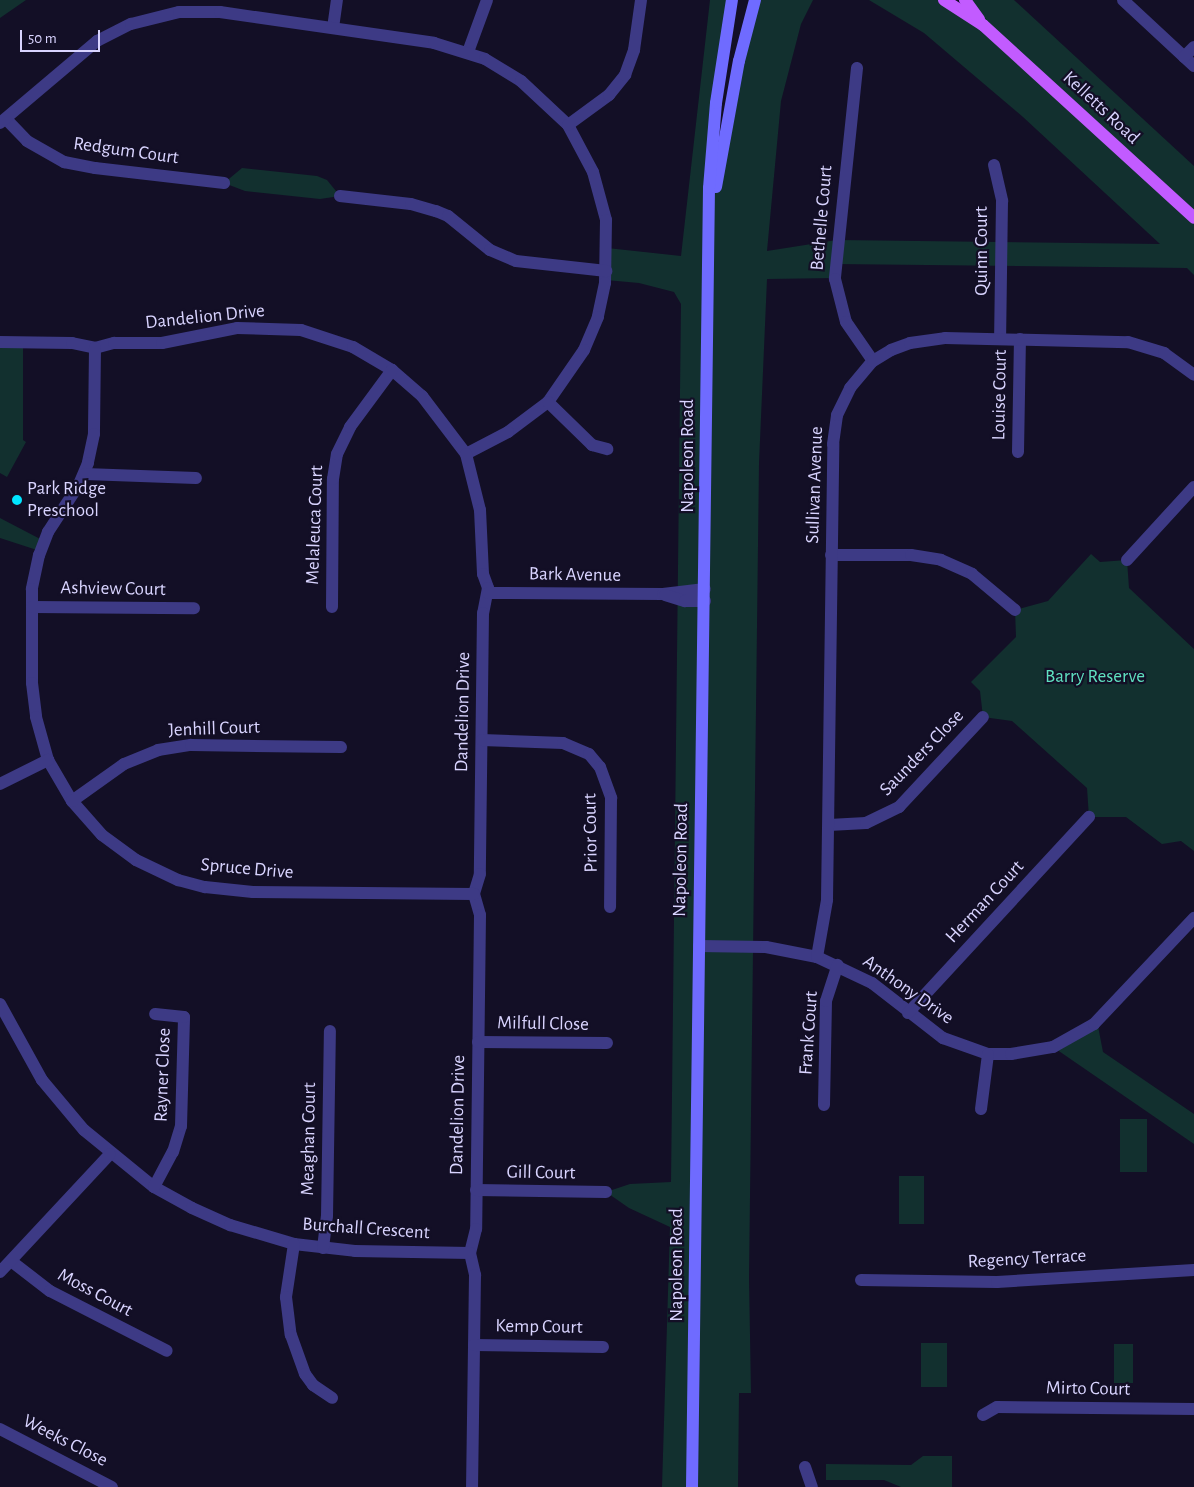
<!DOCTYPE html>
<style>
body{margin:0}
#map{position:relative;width:1194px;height:1487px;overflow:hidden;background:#130f26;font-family:"Alegreya Sans",sans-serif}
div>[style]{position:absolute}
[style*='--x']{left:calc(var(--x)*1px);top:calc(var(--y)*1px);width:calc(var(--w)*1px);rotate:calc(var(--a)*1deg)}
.green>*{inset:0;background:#12302f;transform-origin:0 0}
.minor>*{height:12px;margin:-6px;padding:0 6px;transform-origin:6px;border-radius:6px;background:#3d3a85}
.secondary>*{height:12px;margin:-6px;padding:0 6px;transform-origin:6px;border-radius:6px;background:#6f6bff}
.primary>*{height:12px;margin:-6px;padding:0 6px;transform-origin:6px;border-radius:6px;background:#c25bff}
.dots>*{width:14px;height:14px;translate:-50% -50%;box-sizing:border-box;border:2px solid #130f26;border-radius:50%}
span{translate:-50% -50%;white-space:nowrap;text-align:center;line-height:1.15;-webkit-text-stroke:4.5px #130f26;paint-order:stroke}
.street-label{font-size:19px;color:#d9d4ff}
.poi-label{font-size:19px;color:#d9d4ff}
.left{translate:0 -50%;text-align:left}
.park-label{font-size:19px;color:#5fe0c0}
.scale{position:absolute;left:20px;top:30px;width:80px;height:22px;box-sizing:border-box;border:2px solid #d9d4ff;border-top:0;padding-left:6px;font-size:15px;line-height:18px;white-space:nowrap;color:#d9d4ff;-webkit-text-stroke:4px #130f26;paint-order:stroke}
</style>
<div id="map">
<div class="green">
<div style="clip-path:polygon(0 0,26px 0,0 18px)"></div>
<div style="clip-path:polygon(710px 0,733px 0,716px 103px,710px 229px,721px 154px,755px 0,813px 0,801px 24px,781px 101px,767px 251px,837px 240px,1160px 244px,1023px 117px,924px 33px,869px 0,944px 0,982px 24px,965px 0,1014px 0,1194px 166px,1194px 275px,1187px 268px,835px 264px,835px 278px,767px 279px,759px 463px,749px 1278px,751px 1393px,739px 1393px,738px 1487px,662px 1487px,670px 1227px,629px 1208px,606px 1192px,630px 1184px,671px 1182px,681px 304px,674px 292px,639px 283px,606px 280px,607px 248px,681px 256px)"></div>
<div style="clip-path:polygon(242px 168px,317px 176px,327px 180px,340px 196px,320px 199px,245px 191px,224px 183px)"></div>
<div style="clip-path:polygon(0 342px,23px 342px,23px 440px,26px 442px,7px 477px,0 473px)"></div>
<div style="clip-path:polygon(0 518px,44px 541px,40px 551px,0 538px)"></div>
<div style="clip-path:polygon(1091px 554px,1100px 562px,1127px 560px,1129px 588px,1194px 649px,1194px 851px,1181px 841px,1162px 844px,1126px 817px,1089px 817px,1087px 788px,1012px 721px,983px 717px,980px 691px,971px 682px,1016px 637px,1015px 610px,1048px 601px)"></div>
<div style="clip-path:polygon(1097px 1021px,1103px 1052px,1194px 1114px,1194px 1144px,1053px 1047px)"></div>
<div style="left:1120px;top:1119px;width:27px;height:53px"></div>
<div style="left:899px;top:1176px;width:25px;height:48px"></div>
<div style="left:921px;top:1343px;width:26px;height:44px"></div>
<div style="left:1114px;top:1344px;width:19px;height:39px"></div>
<div style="clip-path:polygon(923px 1456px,952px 1456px,952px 1487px,901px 1487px,884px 1480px,826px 1480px,826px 1464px,911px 1465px)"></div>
</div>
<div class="minor">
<div style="--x:1123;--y:0;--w:97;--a:42.9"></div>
<div style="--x:333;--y:28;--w:28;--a:-82"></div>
<div style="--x:468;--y:52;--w:55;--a:-69.9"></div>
<div style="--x:1184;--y:57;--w:14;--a:-45"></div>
<div style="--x:857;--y:68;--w:212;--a:96"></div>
<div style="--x:835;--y:279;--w:44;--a:75.7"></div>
<div style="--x:846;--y:322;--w:47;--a:55.3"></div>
<div style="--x:6;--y:119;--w:30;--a:46"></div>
<div style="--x:27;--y:141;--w:43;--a:29.6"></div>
<div style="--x:64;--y:162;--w:32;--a:11"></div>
<div style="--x:95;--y:168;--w:130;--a:6.6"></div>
<div style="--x:0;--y:123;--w:127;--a:-40.2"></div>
<div style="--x:97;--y:41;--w:38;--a:-27"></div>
<div style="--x:131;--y:24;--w:49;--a:-14"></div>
<div style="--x:179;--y:12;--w:41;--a:0"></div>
<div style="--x:220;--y:12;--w:216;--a:8.2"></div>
<div style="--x:434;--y:43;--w:53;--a:17.4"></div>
<div style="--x:485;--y:59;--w:42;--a:31.4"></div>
<div style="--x:521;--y:81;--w:64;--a:43.1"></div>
<div style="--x:568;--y:125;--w:53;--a:62"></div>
<div style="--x:593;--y:172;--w:50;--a:74.8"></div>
<div style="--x:606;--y:220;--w:63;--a:90.9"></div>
<div style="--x:605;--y:283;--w:35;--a:102"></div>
<div style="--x:598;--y:317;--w:36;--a:113"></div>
<div style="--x:584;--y:350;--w:63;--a:124.7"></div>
<div style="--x:548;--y:402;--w:50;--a:143.1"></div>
<div style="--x:508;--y:432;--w:47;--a:152.4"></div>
<div style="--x:568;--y:125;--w:51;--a:-36.2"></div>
<div style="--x:609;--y:95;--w:26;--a:-51"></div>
<div style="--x:625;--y:75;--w:27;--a:-70"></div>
<div style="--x:634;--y:50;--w:50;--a:-82"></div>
<div style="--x:994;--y:165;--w:37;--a:77"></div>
<div style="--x:1002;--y:201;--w:138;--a:90.8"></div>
<div style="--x:340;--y:196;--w:71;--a:6.4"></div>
<div style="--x:411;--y:204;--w:26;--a:16"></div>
<div style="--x:436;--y:211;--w:13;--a:23"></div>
<div style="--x:448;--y:216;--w:54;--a:39"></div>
<div style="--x:490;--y:250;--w:28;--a:23"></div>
<div style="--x:516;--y:261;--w:91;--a:6.3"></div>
<div style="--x:0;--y:342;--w:72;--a:0.8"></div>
<div style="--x:72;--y:343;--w:24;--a:12"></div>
<div style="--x:95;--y:348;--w:20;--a:-15"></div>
<div style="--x:114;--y:343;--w:48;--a:0"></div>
<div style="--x:162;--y:343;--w:76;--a:-11.3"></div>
<div style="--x:237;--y:328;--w:64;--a:1.8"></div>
<div style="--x:301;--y:330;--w:55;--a:18.1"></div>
<div style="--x:353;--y:347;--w:45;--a:30.5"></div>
<div style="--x:392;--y:370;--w:40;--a:41"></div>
<div style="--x:422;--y:396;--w:73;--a:52.8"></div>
<div style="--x:466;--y:454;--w:58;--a:76"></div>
<div style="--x:480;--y:510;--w:64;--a:87.3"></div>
<div style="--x:483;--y:574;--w:15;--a:70"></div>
<div style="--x:488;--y:588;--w:25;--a:101"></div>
<div style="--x:483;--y:613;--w:261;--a:90.7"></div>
<div style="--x:480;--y:874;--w:21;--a:107"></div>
<div style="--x:474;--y:894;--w:22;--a:74"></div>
<div style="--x:480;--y:915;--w:314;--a:90.7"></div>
<div style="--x:476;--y:1229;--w:25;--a:104"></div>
<div style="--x:470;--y:1253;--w:23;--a:77"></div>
<div style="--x:475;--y:1275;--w:212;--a:90.8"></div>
<div style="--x:95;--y:348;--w:86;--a:90.7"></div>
<div style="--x:94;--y:434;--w:30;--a:102"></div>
<div style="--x:88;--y:463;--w:25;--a:113"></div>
<div style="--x:78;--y:486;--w:55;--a:123.1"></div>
<div style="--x:48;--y:532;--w:25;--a:111"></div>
<div style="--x:39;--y:555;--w:35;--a:102"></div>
<div style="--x:32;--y:589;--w:94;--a:90"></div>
<div style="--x:32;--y:683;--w:34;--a:83"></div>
<div style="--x:36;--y:717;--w:45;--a:74.4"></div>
<div style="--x:48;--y:760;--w:48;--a:59.7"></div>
<div style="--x:72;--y:801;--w:45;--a:48.6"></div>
<div style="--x:102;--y:835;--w:42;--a:36.3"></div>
<div style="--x:136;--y:860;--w:47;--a:25.5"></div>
<div style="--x:178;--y:880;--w:28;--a:15"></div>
<div style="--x:205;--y:887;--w:48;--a:5.9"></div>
<div style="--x:253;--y:892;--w:221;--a:0.5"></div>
<div style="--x:548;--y:402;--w:62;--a:44.3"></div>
<div style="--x:592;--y:445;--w:16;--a:15"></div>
<div style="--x:1018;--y:452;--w:113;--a:-89"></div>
<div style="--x:85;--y:474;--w:111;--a:2.1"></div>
<div style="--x:831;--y:555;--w:80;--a:0"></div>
<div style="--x:911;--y:555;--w:30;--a:9"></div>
<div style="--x:941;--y:560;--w:34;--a:24"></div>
<div style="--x:972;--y:574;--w:56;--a:39.9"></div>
<div style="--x:1127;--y:560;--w:99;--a:-47.5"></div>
<div style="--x:488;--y:593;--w:175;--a:0.3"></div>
<div style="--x:663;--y:594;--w:42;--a:-6.8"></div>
<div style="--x:665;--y:595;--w:21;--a:17"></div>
<div style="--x:685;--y:601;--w:20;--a:0"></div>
<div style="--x:32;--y:607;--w:162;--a:0.4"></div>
<div style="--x:332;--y:607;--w:128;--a:-89.6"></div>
<div style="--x:333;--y:479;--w:25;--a:-81"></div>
<div style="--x:337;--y:454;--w:30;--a:-64"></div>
<div style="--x:350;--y:427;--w:71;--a:-53.6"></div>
<div style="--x:482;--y:740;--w:81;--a:2.1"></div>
<div style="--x:563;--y:743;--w:28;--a:23"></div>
<div style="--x:589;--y:754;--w:17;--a:50"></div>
<div style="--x:600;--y:767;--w:33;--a:70"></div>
<div style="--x:611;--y:798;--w:109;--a:90.5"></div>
<div style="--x:0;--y:784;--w:54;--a:-26.6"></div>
<div style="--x:72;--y:801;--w:64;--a:-35.4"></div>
<div style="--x:124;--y:764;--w:37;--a:-22"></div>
<div style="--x:158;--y:750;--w:33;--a:-9"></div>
<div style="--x:191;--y:745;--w:150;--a:0.8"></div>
<div style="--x:829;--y:825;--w:37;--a:-3"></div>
<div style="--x:866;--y:823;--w:37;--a:-26"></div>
<div style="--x:899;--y:807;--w:123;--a:-47"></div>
<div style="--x:699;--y:946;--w:67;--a:0.9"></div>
<div style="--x:766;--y:947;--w:52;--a:11.1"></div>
<div style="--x:817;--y:957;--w:61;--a:25.3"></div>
<div style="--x:872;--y:983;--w:90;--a:37.8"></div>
<div style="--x:943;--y:1038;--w:48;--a:19.6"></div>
<div style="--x:988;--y:1054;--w:23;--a:0"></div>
<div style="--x:1011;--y:1054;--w:43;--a:-9.5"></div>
<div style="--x:1053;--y:1047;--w:47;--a:-29.3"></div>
<div style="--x:1094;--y:1024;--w:146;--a:-46.7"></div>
<div style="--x:817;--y:957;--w:58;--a:-80"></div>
<div style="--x:827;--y:900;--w:456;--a:-89.2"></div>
<div style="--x:833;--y:444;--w:29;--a:-82"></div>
<div style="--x:837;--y:415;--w:30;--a:-64"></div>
<div style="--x:850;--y:388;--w:35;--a:-50"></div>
<div style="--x:873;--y:361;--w:21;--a:-31"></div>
<div style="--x:891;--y:350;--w:20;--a:-20"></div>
<div style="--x:910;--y:343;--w:35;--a:-8"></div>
<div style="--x:945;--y:338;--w:183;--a:1.3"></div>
<div style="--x:1128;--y:342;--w:38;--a:17"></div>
<div style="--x:1164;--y:353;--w:37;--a:36"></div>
<div style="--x:0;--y:1004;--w:87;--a:61.1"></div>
<div style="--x:42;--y:1080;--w:65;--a:50"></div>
<div style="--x:84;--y:1130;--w:90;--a:39.2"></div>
<div style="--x:154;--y:1187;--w:43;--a:28.9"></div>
<div style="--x:192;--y:1208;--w:42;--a:24.1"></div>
<div style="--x:230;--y:1225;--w:67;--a:16.5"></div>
<div style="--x:294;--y:1244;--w:61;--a:6.5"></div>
<div style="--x:355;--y:1251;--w:115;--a:1"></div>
<div style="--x:908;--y:1013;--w:267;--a:-47.3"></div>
<div style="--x:478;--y:1042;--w:129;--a:0.4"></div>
<div style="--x:824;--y:1105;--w:104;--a:-88.9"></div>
<div style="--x:826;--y:1001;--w:38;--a:-72"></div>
<div style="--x:981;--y:1109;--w:55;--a:-82.7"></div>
<div style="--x:154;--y:1187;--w:40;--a:-62"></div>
<div style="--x:173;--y:1152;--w:27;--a:-73"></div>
<div style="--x:181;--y:1126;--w:109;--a:-88.4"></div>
<div style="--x:184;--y:1017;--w:29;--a:-174"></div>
<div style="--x:476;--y:1190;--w:130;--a:0.9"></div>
<div style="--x:294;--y:1244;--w:54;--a:98.6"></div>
<div style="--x:286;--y:1297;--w:38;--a:83"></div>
<div style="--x:291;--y:1335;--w:41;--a:70.3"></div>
<div style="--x:305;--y:1374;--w:14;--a:54"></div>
<div style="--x:313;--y:1385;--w:23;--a:34"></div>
<div style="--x:323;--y:1248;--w:32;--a:-83"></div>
<div style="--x:327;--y:1216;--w:185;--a:-89.1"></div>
<div style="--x:11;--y:1261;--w:49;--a:37.6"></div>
<div style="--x:50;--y:1291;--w:131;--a:27.1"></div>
<div style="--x:0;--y:1272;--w:161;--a:-47"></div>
<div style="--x:861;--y:1280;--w:136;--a:0.8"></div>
<div style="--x:997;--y:1282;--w:197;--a:-3.5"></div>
<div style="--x:474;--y:1345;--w:129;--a:0.9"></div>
<div style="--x:983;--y:1415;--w:16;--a:-30"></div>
<div style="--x:997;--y:1407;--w:197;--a:0.6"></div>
<div style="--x:0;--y:1429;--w:126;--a:27.4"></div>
<div style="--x:805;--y:1467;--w:21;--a:71"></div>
</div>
<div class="secondary">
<div style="--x:716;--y:187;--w:128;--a:-79.7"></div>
<div style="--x:739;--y:61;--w:63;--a:-75.3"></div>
<div style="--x:692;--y:1487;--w:1299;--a:-89.25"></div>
<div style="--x:709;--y:188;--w:85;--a:-85.3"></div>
<div style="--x:716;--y:103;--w:104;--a:-81.2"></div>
</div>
<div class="primary">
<div style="--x:944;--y:0;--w:46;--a:32.7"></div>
<div style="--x:983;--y:25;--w:286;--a:42.4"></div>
<div style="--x:965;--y:0;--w:24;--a:54"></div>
</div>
<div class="dots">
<div style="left:17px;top:500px;background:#00e5ff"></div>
</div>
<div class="street-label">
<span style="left:1101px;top:108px;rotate:43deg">Kelletts Road</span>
<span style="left:126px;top:151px;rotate:8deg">Redgum Court</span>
<span style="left:822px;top:218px;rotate:-85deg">Bethelle Court</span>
<span style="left:982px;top:251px;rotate:-90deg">Quinn Court</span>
<span style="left:205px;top:317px;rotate:-6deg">Dandelion Drive</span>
<span style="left:1000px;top:395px;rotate:-89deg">Louise Court</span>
<span style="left:688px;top:456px;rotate:-90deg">Napoleon Road</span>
<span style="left:815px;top:485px;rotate:-88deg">Sullivan Avenue</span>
<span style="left:315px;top:525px;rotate:-88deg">Melaleuca Court</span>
<span style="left:575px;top:575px;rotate:1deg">Bark Avenue</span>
<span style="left:113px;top:589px;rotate:1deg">Ashview Court</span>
<span style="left:463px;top:712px;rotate:-89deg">Dandelion Drive</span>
<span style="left:214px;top:729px;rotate:-2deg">Jenhill Court</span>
<span style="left:922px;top:753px;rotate:-46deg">Saunders Close</span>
<span style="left:591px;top:833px;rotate:-91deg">Prior Court</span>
<span style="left:681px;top:860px;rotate:-89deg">Napoleon Road</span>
<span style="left:247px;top:869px;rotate:5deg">Spruce Drive</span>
<span style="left:985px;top:902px;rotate:-47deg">Herman Court</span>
<span style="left:908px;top:990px;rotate:35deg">Anthony Drive</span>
<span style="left:543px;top:1024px;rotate:1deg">Milfull Close</span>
<span style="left:809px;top:1033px;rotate:-86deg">Frank Court</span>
<span style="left:163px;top:1075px;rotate:-88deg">Rayner Close</span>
<span style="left:458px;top:1115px;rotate:-89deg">Dandelion Drive</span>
<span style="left:309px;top:1139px;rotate:-89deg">Meaghan Court</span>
<span style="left:541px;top:1173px;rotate:1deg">Gill Court</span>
<span style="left:366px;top:1229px;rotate:4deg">Burchall Crescent</span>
<span style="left:1027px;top:1259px;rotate:-3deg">Regency Terrace</span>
<span style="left:677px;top:1265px;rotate:-90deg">Napoleon Road</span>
<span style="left:95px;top:1293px;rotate:28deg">Moss Court</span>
<span style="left:539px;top:1327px;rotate:1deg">Kemp Court</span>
<span style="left:1088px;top:1389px;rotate:1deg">Mirto Court</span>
<span style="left:65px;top:1441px;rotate:27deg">Weeks Close</span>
</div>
<div class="poi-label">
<span class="left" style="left:27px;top:500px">Park Ridge<br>Preschool</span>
</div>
<div class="park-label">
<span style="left:1095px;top:677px">Barry Reserve</span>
</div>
<div class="scale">50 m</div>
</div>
